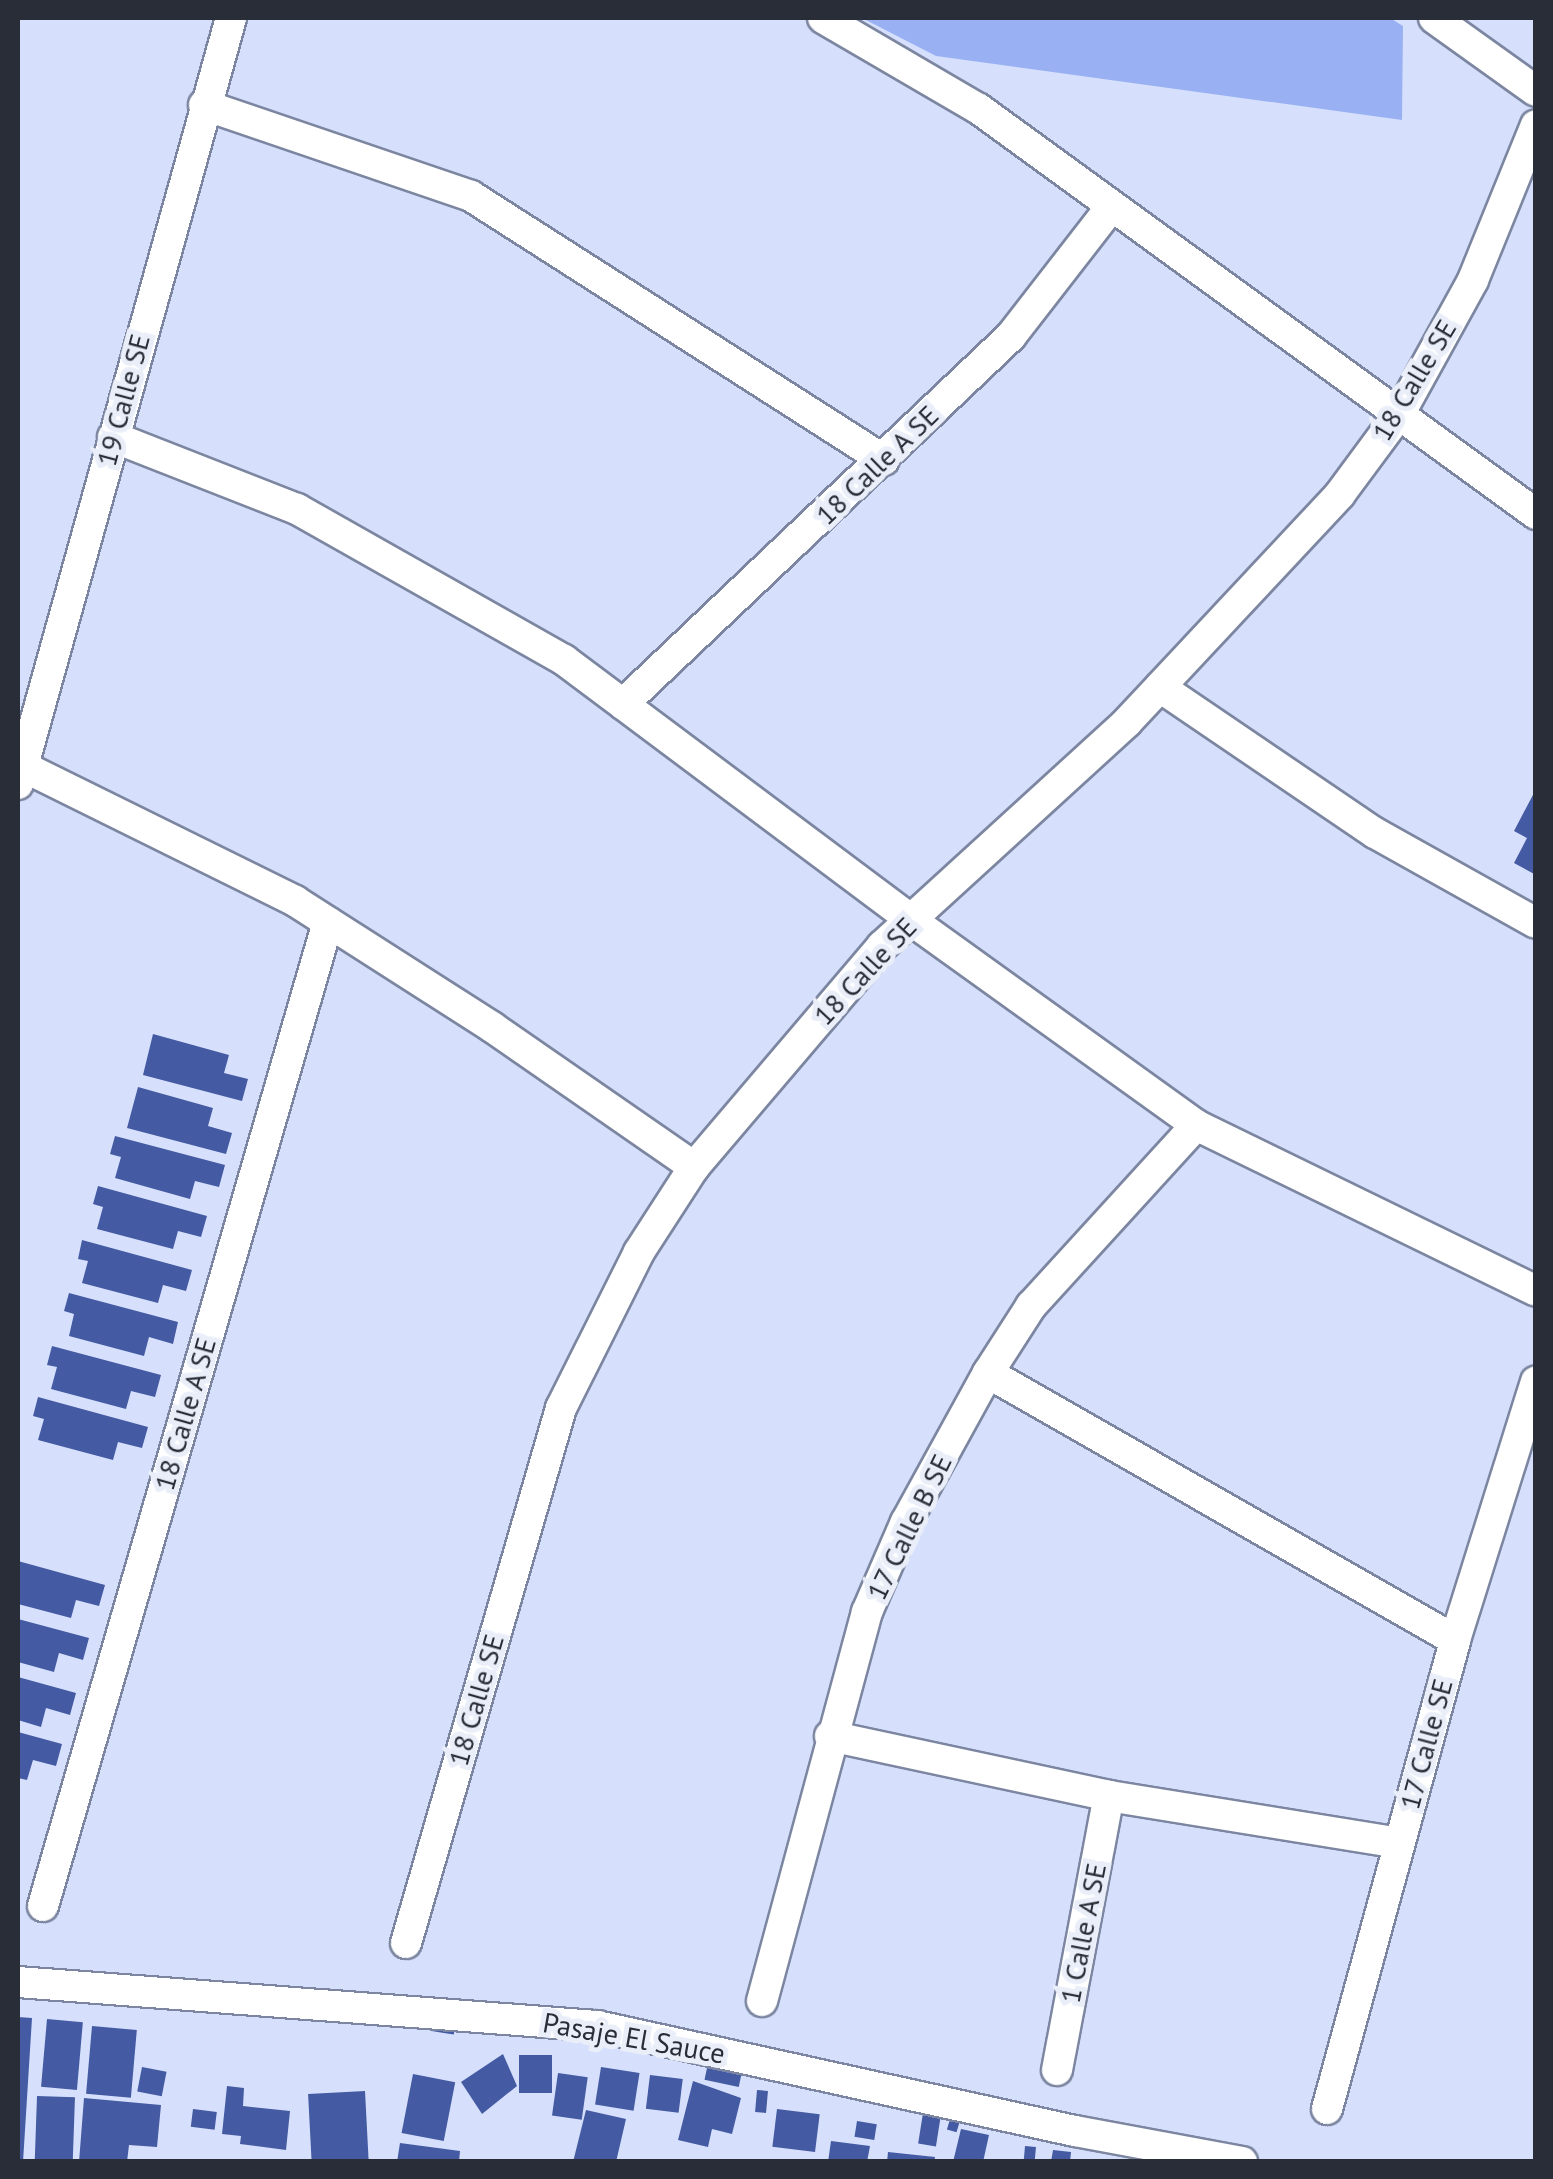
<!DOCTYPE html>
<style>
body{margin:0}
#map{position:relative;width:1553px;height:2179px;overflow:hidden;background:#d6e0fd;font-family:"PT Sans",sans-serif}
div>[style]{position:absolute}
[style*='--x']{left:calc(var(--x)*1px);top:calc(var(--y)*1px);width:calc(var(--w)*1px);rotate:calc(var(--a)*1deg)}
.green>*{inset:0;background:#99b1f3}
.building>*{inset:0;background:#445aa2;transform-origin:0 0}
.roads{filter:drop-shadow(2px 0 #7c86a0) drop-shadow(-2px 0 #7c86a0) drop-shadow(0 2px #7c86a0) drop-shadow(0 -2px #7c86a0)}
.street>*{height:30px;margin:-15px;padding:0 15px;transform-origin:15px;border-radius:15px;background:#fff}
span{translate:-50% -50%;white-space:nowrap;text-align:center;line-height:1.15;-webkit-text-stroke:10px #e9eef9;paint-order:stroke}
.street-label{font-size:28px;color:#292d37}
.frame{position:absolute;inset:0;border:20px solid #292d37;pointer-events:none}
</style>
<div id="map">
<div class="green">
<div style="clip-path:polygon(862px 18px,1390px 18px,1403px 26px,1402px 120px,936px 56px)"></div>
</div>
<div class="building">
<div style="clip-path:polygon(1536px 789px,1536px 875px,1514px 863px,1527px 838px,1514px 831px)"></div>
<div style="clip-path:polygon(153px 1034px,229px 1055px,224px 1073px,248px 1079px,242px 1101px,143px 1075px)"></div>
<div style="clip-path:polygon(138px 1087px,213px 1108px,208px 1126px,232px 1133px,226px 1154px,127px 1128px)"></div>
<div style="clip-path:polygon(115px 1136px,225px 1165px,219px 1187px,195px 1181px,190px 1199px,115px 1178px,121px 1157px,110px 1154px)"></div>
<div style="clip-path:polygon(98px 1186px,207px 1216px,201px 1237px,178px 1231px,173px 1249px,97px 1229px,103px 1207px,93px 1204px)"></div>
<div style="clip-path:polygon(82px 1240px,192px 1270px,186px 1291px,163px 1285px,158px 1303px,82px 1283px,88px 1261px,78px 1259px)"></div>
<div style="clip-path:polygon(69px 1293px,178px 1322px,173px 1344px,149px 1337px,144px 1356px,69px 1336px,74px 1314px,64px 1311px)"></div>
<div style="clip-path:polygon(52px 1346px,161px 1375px,155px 1397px,131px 1391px,126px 1409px,51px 1389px,57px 1367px,47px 1365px)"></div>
<div style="clip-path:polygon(38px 1397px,148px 1427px,142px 1448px,118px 1442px,113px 1460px,38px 1440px,44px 1419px,33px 1416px)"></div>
<div style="clip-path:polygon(18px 1561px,105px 1585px,99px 1606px,76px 1600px,71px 1618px,18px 1604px)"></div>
<div style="clip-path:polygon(18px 1619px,89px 1638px,83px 1660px,59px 1653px,54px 1672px,18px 1662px)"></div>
<div style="clip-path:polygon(18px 1677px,76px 1693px,70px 1715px,46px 1708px,41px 1727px,18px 1720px)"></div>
<div style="clip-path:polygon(18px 1732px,62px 1744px,56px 1766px,33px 1760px,27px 1780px,18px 1778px)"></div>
<div style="clip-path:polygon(18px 2017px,32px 2018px,23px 2162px,18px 2162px)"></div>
<div style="left:47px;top:2019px;width:36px;height:68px;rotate:5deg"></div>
<div style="left:432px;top:2019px;width:24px;height:12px;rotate:9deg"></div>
<div style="left:92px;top:2026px;width:45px;height:68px;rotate:5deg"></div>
<div style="clip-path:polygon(503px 2054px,517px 2086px,482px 2114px,461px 2082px)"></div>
<div style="left:519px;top:2055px;width:33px;height:38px"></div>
<div style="left:142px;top:2067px;width:25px;height:25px;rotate:11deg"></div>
<div style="left:601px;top:2067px;width:39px;height:38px;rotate:9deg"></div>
<div style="left:707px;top:2068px;width:35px;height:12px;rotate:12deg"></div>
<div style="left:558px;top:2073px;width:30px;height:43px;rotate:8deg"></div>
<div style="left:413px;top:2074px;width:43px;height:60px;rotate:11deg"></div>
<div style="left:650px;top:2075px;width:33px;height:34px;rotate:7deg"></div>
<div style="clip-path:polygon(693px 2081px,741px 2098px,732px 2134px,712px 2129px,708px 2147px,678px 2140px)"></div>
<div style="clip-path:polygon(227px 2086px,244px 2088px,243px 2106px,290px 2111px,286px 2150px,240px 2144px,241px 2136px,222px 2134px)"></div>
<div style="left:757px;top:2090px;width:11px;height:22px;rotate:5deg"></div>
<div style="left:365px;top:2091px;width:71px;height:57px;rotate:87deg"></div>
<div style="left:37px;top:2096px;width:38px;height:63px;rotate:2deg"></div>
<div style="clip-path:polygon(84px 2098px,161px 2105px,157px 2147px,129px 2145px,127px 2162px,79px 2162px)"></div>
<div style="left:193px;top:2109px;width:24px;height:18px;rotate:7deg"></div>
<div style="left:777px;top:2109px;width:43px;height:38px;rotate:7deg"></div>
<div style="clip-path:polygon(586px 2110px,626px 2119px,616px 2162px,573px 2162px)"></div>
<div style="left:923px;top:2113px;width:18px;height:31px;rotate:9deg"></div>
<div style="left:951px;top:2116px;width:10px;height:14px;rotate:17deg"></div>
<div style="left:857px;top:2121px;width:20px;height:16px;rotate:9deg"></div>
<div style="clip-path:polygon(961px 2129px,989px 2135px,983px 2162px,953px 2162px)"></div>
<div style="clip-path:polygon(831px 2141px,870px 2146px,867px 2162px,828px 2162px)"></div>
<div style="clip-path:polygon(400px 2143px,460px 2151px,459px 2162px,397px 2162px)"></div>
<div style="left:1025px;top:2146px;width:11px;height:16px;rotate:5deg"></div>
<div style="clip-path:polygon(1053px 2150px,1071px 2152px,1070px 2162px,1051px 2162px)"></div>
<div style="clip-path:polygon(888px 2152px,935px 2157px,934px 2162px,887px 2162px)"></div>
</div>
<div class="roads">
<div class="street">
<div style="--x:823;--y:18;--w:181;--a:30.3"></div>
<div style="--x:979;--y:109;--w:689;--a:36.02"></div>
<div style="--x:1434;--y:18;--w:125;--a:35.6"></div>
<div style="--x:204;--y:105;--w:282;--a:18.8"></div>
<div style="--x:471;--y:196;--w:490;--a:32.6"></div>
<div style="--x:113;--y:437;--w:198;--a:21.4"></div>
<div style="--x:297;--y:509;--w:307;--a:29.5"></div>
<div style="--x:564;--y:660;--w:434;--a:36.8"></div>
<div style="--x:911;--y:920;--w:351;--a:35.7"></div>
<div style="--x:1196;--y:1125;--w:378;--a:26"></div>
<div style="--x:1160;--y:687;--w:260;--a:34.2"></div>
<div style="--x:1375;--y:833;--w:184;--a:29.2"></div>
<div style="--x:623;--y:704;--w:535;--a:-43.48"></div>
<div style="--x:1011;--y:336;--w:163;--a:-52.2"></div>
<div style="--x:18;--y:764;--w:309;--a:26.3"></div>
<div style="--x:295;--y:901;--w:234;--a:32.6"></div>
<div style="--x:492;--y:1027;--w:246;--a:34.7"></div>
<div style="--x:18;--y:784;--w:795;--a:-74.46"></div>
<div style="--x:988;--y:1373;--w:538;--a:29.76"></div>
<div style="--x:830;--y:1736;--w:285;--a:12.1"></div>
<div style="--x:1109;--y:1796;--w:294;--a:9.2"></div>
<div style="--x:43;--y:1906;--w:1024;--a:-73.85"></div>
<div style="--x:406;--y:1943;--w:557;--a:-73.84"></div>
<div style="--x:561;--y:1408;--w:174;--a:-63.4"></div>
<div style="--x:639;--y:1252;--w:101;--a:-57.1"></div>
<div style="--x:694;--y:1167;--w:290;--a:-49.6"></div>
<div style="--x:882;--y:946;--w:332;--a:-42.4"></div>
<div style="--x:1127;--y:722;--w:312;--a:-46.9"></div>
<div style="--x:1340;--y:494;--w:101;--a:-53.5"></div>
<div style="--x:1400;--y:413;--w:152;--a:-61.2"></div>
<div style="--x:1473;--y:280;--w:167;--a:-67.9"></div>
<div style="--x:18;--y:1982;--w:581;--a:4.35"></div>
<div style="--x:597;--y:2026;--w:489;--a:12.4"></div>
<div style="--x:1075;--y:2131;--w:170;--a:10.5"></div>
<div style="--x:762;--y:2001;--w:403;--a:-74.9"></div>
<div style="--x:867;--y:1612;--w:98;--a:-66.6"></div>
<div style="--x:906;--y:1522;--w:170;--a:-61.2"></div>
<div style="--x:988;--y:1373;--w:80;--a:-57.3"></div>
<div style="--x:1031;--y:1306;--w:245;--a:-47.6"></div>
<div style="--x:1057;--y:2070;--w:279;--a:-79.3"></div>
<div style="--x:1327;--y:2109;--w:486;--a:-74.7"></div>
<div style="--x:1455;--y:1640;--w:271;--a:-72.6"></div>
</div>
</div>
<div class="street-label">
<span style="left:1414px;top:380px;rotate:-59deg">18 Calle SE</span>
<span style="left:123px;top:400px;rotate:-75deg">19 Calle SE</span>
<span style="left:877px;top:465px;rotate:-44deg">18 Calle A SE</span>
<span style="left:865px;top:971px;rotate:-47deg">18 Calle SE</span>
<span style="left:185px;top:1414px;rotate:-74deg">18 Calle A SE</span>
<span style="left:909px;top:1527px;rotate:-64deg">17 Calle B SE</span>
<span style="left:476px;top:1700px;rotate:-74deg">18 Calle SE</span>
<span style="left:1426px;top:1744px;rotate:-75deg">17 Calle SE</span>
<span style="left:1083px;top:1933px;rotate:-79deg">1 Calle A SE</span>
<span style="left:634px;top:2038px;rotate:10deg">Pasaje El Sauce</span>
</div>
<div class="frame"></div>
</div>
